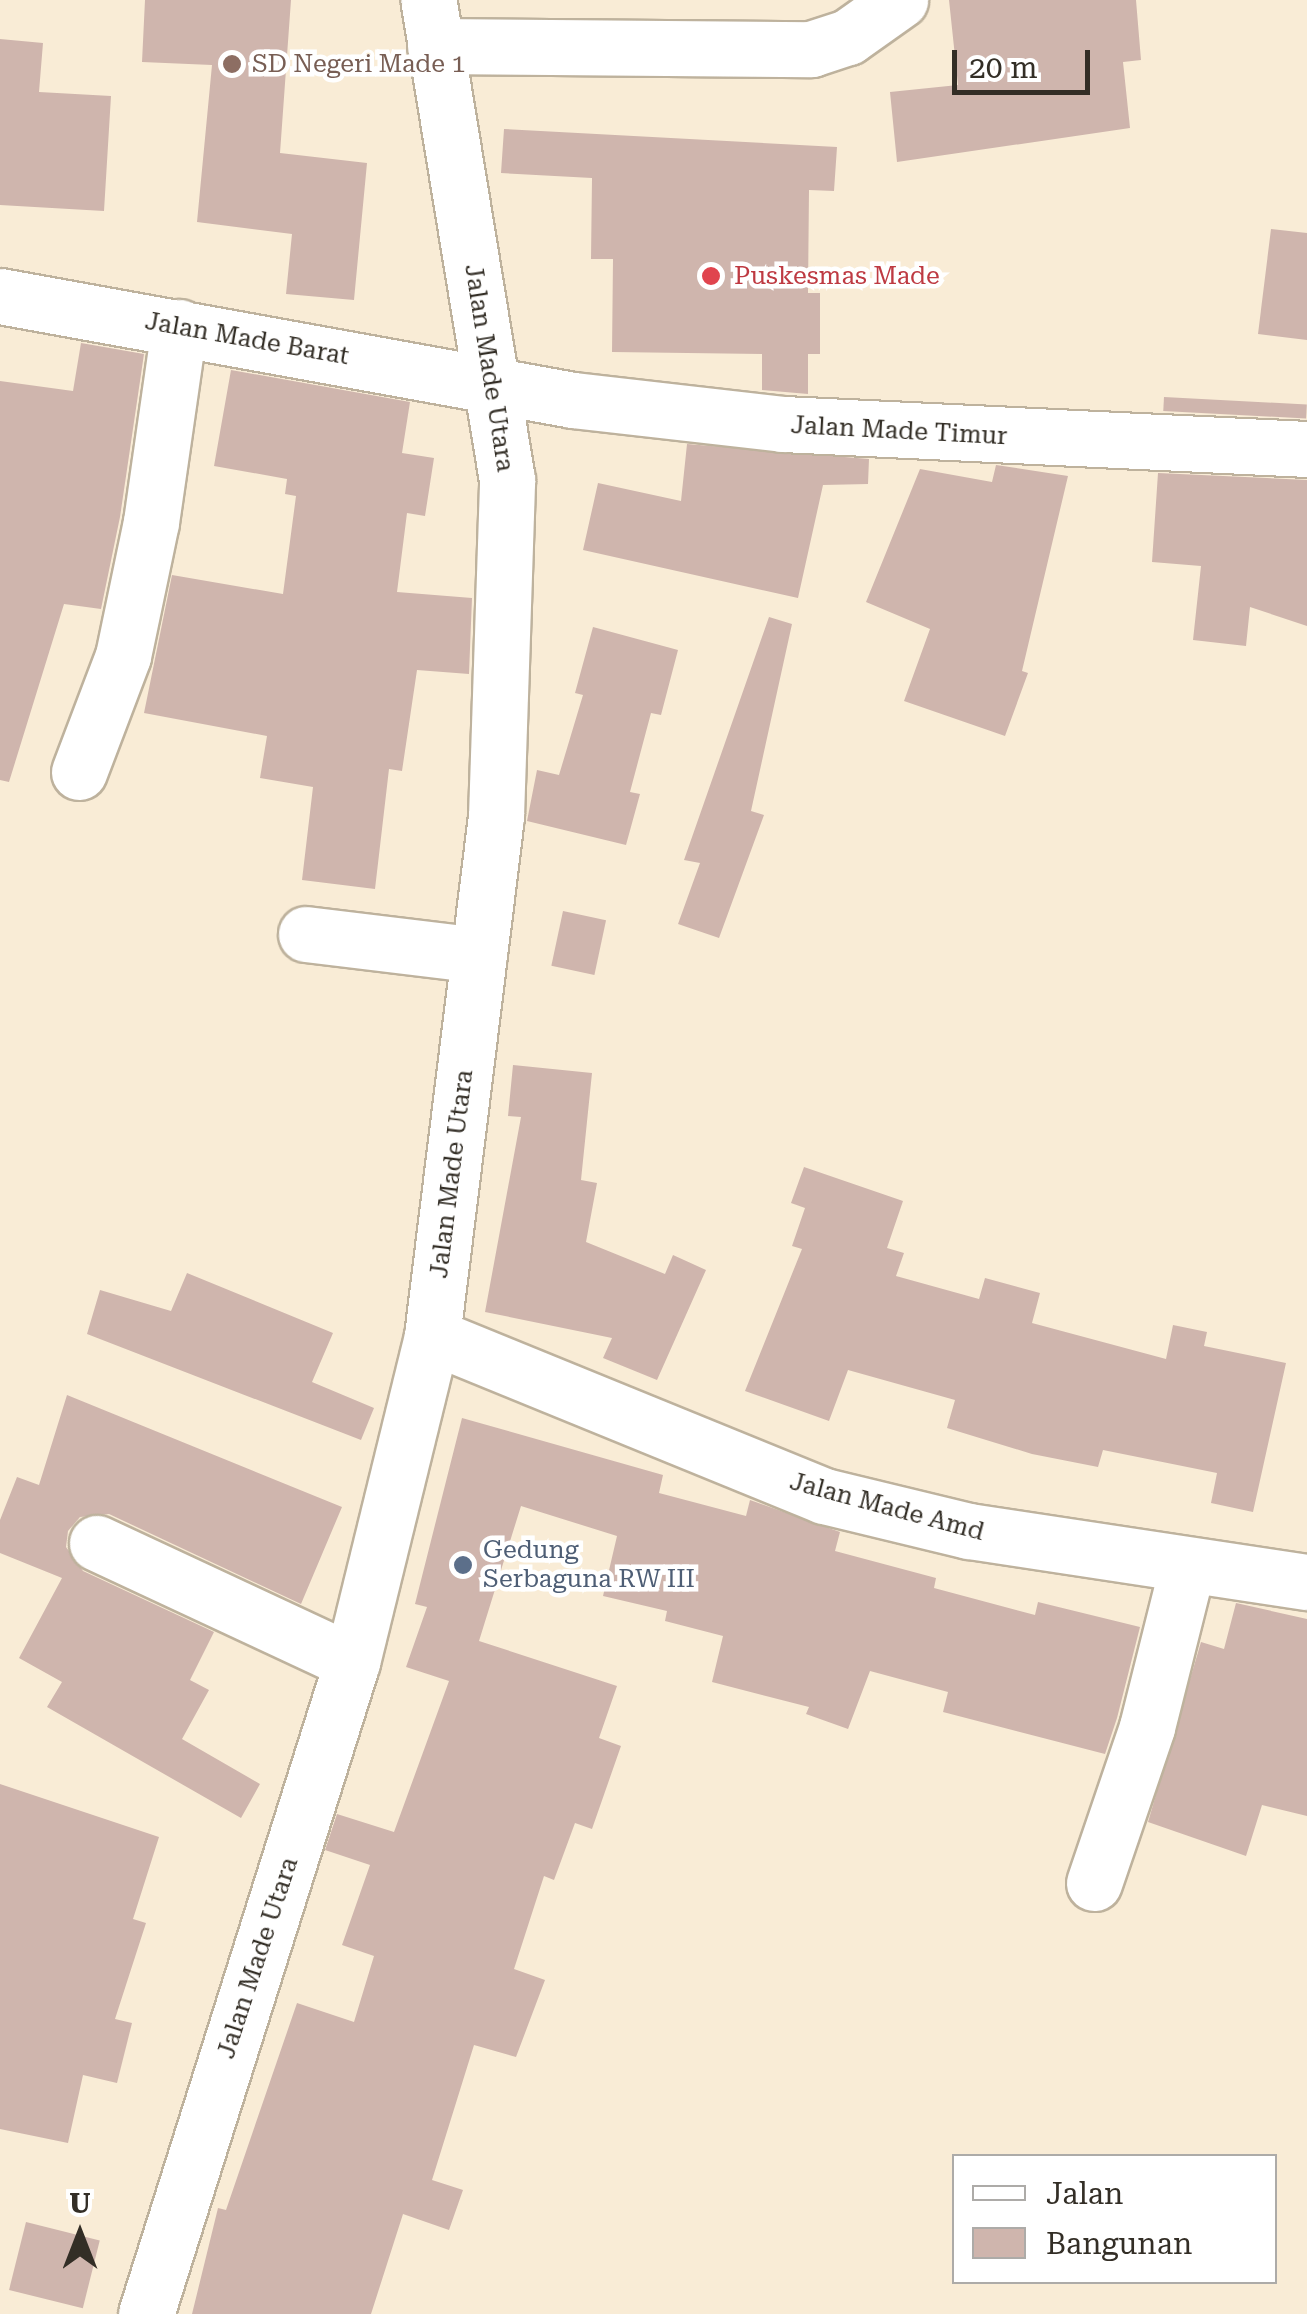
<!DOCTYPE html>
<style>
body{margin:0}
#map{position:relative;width:1307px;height:2314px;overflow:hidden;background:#f9ecd6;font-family:"Roboto Serif",serif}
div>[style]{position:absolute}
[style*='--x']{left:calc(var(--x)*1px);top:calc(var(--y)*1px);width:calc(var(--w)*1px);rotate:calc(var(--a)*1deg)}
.building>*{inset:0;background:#cfb5ad;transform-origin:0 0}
.roads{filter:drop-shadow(2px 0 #beb29d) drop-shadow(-2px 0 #beb29d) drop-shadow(0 2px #beb29d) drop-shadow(0 -2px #beb29d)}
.minor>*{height:55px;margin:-27.5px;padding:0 27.5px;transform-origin:27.5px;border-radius:27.5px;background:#fff}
.dots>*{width:28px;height:28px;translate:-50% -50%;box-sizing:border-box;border:5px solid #fff;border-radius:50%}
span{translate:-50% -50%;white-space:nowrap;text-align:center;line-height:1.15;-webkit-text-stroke:9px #fff;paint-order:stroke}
.education-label{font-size:25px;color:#785e54}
.left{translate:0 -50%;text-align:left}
.health-label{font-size:25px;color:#be3a42}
.street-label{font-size:25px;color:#332e26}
.service-label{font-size:25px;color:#4e5e75}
.legend{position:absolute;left:952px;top:2154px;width:325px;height:130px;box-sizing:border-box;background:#fff;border:2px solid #adaba8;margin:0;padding:12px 18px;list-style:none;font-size:30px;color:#332e26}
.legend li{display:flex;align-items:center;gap:20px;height:50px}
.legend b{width:50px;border:2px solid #adaba8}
.north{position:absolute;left:30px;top:2184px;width:100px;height:100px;-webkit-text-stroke:8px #fff;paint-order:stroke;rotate:0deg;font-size:28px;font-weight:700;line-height:40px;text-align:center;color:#332e26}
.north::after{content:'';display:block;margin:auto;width:35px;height:45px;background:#332e26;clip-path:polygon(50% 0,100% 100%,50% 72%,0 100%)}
.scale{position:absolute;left:952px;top:50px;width:138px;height:45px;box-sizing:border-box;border:5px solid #332e26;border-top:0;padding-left:12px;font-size:30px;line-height:35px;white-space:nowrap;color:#332e26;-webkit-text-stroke:8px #fff;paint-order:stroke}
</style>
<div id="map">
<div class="building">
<div style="clip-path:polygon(145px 0,291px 0,280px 153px,367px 163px,354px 300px,286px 294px,292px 234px,197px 222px,212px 65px,142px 62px)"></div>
<div style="clip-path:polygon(949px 0,1136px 0,1141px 60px,1123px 62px,1130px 128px,897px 162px,890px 92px,958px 85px)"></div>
<div style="clip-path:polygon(0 39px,43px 43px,39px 92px,111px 96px,104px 211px,0 205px)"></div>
<div style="clip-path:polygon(504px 129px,837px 147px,834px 191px,809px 190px,808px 293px,820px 293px,820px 354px,808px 354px,808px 394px,762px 390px,762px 354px,612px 352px,613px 259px,591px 259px,592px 178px,501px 173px)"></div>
<div style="clip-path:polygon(1271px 229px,1307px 233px,1307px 340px,1258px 334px)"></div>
<div style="clip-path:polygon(81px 343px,144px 354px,120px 517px,101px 609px,64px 604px,9px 782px,0 780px,0 381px,73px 391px)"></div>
<div style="clip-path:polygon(231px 370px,410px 402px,402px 453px,434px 458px,425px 516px,407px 513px,397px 592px,472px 598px,469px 674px,417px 670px,402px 771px,389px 769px,375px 889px,302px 880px,313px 787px,260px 778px,267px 736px,144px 713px,172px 575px,283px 594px,296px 496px,285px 494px,287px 479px,214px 466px)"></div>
<div style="left:1164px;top:397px;width:143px;height:14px;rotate:3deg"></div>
<div style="clip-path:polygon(687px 444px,869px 459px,868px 484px,823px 485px,798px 598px,583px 550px,598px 483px,681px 501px)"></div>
<div style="clip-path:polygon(996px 465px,1068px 476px,1022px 671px,1028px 673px,1005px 736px,904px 701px,930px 629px,866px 602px,920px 469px,992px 482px)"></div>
<div style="clip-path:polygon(1158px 473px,1307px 480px,1307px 626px,1250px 607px,1246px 646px,1193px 640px,1201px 566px,1152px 562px)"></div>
<div style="clip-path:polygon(769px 617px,792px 624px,751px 811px,764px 815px,719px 938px,678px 924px,700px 863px,684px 860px)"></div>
<div style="clip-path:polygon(593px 627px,678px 650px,661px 715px,651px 713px,630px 792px,640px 794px,626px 845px,527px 821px,537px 770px,559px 775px,583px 695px,575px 693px)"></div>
<div style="left:563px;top:911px;width:44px;height:56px;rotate:12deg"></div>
<div style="clip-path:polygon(513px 1065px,592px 1073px,581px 1180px,597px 1183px,586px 1242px,665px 1274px,673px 1255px,706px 1270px,657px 1380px,603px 1358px,612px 1338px,485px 1312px,521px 1117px,508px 1116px)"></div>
<div style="clip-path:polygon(804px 1167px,903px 1201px,887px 1248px,904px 1253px,896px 1276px,979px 1299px,985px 1278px,1040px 1293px,1032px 1323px,1166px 1359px,1173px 1325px,1207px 1332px,1204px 1346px,1286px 1363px,1253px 1512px,1211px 1503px,1217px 1473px,1103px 1450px,1098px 1467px,1032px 1454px,947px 1428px,955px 1400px,848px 1370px,829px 1421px,745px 1391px,802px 1249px,792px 1246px,805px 1208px,791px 1203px)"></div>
<div style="clip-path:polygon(187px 1273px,333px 1333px,312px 1382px,374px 1408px,361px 1440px,87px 1334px,100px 1290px,171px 1311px)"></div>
<div style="clip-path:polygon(67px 1395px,342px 1507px,301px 1604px,109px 1514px,80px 1517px,68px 1531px,66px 1547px,83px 1571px,214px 1632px,190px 1680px,209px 1690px,182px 1739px,260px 1784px,241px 1818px,47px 1707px,62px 1682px,19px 1658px,62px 1578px,0 1553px,0 1520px,17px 1477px,39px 1485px)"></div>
<div style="clip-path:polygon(462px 1418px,663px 1475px,659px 1493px,746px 1516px,750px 1500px,840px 1532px,835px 1551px,936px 1578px,934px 1588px,1035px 1615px,1038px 1602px,1140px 1627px,1117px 1718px,1105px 1754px,943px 1712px,948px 1692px,870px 1671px,848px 1729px,806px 1714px,809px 1707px,712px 1682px,723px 1636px,665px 1621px,667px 1611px,603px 1596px,617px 1536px,521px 1506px,479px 1641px,617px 1686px,599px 1738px,621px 1746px,592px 1829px,575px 1823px,554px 1880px,544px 1876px,514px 1969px,545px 1980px,516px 2057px,474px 2045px,432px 2180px,463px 2190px,449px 2230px,403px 2214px,371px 2314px,192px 2314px,218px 2208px,226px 2210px,297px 2003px,354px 2022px,374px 1956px,342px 1945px,370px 1865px,325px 1850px,337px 1814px,394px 1832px,449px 1681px,406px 1667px,427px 1607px,415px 1604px)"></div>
<div style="clip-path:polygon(1236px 1603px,1307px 1619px,1307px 1816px,1262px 1805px,1246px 1856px,1148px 1822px,1201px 1642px,1224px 1649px)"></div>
<div style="clip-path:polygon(0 1784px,159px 1837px,133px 1919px,146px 1923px,115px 2019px,132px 2023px,117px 2083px,83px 2075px,68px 2143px,0 2129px)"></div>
<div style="left:26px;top:2222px;width:76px;height:70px;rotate:14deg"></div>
</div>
<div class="roads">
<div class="minor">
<div style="--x:435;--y:46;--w:376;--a:0.5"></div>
<div style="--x:811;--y:49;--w:39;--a:-18"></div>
<div style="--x:848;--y:37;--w:64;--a:-35.4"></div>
<div style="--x:0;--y:296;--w:582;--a:10.29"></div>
<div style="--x:573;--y:400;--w:211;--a:6.5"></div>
<div style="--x:783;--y:424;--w:525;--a:2.73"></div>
<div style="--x:79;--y:772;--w:124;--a:-69.2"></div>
<div style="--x:123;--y:656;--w:137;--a:-78.2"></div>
<div style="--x:151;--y:522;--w:197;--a:-81.8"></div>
<div style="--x:306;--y:934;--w:174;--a:6.9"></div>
<div style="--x:432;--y:1336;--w:423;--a:22.2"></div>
<div style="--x:824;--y:1496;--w:149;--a:13.6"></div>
<div style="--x:969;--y:1531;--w:342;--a:8.6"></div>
<div style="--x:97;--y:1543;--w:281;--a:25"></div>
<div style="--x:1094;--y:1883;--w:165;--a:-71.2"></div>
<div style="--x:1147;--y:1727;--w:164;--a:-75.9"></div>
<div style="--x:146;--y:2314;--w:684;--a:-72.47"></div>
<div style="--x:352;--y:1662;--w:336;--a:-76.2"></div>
<div style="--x:432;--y:1336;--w:524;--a:-82.98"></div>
<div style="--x:496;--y:816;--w:336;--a:-88.1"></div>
<div style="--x:507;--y:480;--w:486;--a:-99.3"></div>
</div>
</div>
<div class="dots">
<div style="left:232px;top:64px;background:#8d6e63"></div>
<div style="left:711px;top:276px;background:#e0444e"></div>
<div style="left:463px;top:1565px;background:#5c6f8a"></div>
</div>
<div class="education-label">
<span class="left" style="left:252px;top:64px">SD Negeri Made 1</span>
</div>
<div class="health-label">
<span class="left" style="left:734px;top:276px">Puskesmas Made</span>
</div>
<div class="street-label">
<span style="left:247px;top:339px;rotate:10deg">Jalan Made Barat</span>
<span style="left:489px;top:368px;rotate:81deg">Jalan Made Utara</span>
<span style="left:899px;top:431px;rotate:3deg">Jalan Made Timur</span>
<span style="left:452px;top:1174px;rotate:-83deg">Jalan Made Utara</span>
<span style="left:887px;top:1507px;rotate:15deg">Jalan Made Amd</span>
<span style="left:258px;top:1958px;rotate:-72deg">Jalan Made Utara</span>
</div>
<div class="service-label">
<span class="left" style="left:483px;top:1565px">Gedung<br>Serbaguna RW III</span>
</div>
<ul class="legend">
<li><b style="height:12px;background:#fff"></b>Jalan</li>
<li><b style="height:28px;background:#cfb5ad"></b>Bangunan</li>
</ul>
<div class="north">U</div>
<div class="scale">20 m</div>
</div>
